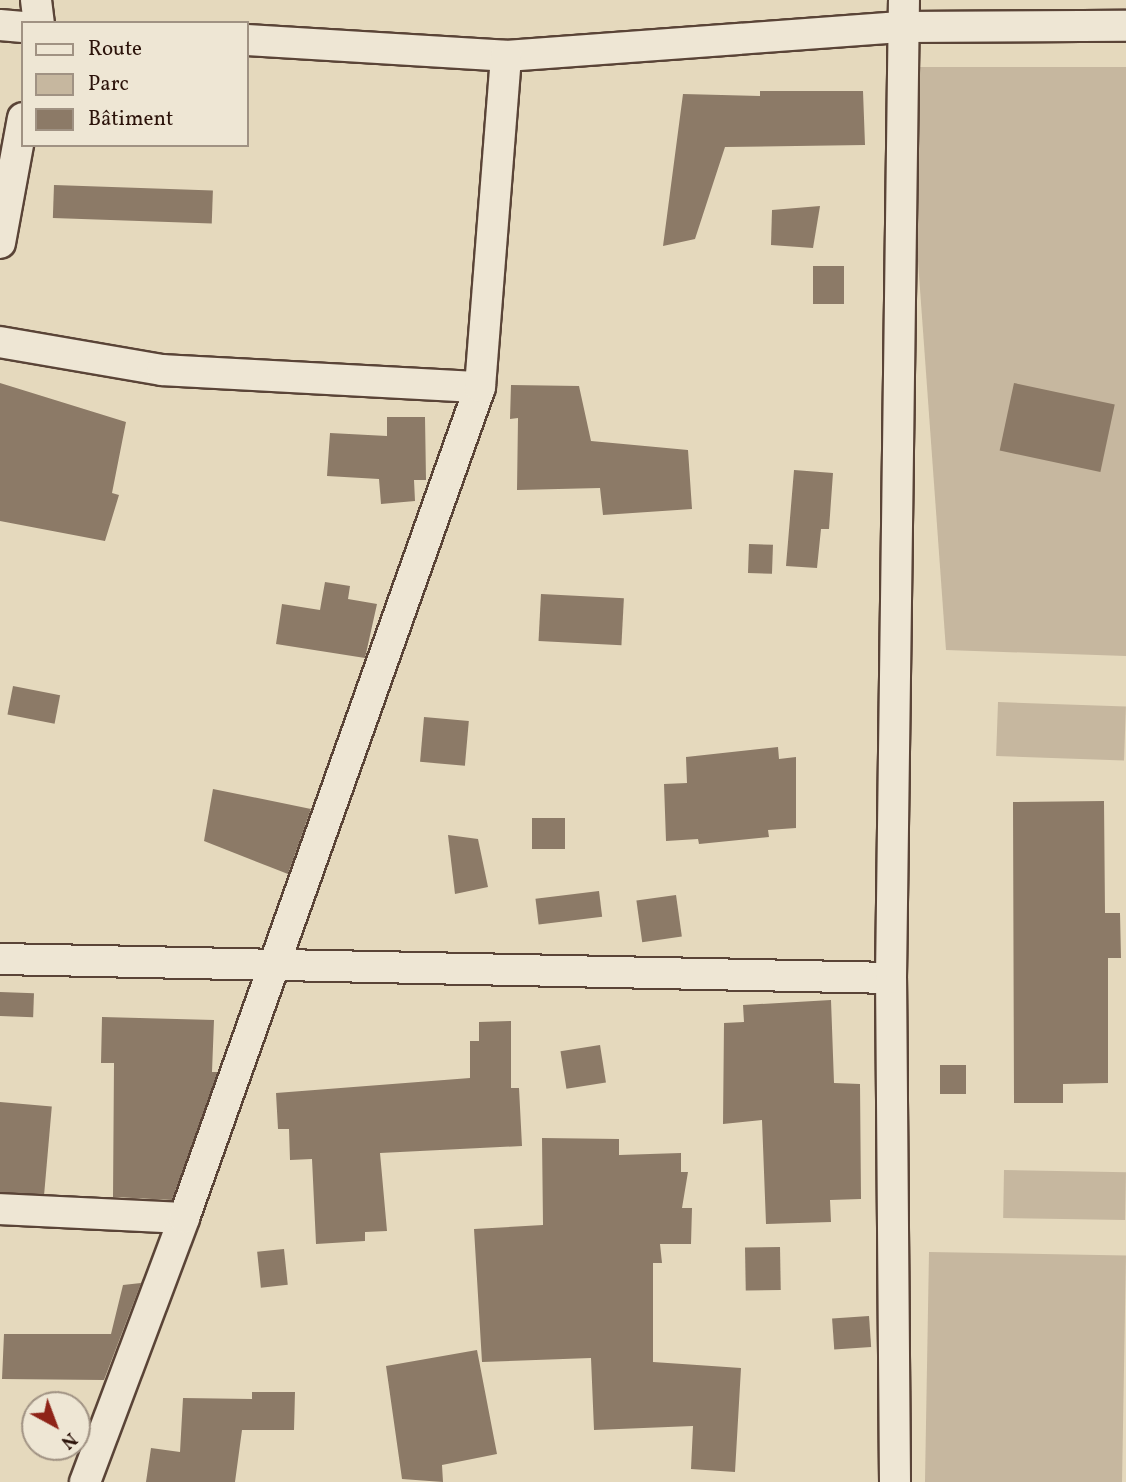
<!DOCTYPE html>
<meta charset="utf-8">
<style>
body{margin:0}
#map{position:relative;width:1126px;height:1482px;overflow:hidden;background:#e5d9bd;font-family:Vollkorn,serif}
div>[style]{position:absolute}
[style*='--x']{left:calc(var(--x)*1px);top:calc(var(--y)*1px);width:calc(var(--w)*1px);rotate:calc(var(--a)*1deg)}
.green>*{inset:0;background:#c6b79f;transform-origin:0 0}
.building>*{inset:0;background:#8c7a67;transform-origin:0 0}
.roads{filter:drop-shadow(2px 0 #5a4437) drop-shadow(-2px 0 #5a4437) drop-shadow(0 2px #5a4437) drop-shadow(0 -2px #5a4437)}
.minor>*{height:30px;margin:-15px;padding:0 15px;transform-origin:15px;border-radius:15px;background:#eee6d4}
span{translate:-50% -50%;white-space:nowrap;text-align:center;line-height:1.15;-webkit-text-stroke:5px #eee6d4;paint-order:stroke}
.legend{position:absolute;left:21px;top:21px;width:228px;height:126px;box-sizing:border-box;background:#eee6d4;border:2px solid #a09283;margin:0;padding:9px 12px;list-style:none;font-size:21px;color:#2c130a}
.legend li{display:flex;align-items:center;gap:14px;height:35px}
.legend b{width:35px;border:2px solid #a09283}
.north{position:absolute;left:21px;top:1391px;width:70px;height:70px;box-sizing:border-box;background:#eee6d4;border:2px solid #a09283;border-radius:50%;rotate:139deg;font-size:19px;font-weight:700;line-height:28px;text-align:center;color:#2c130a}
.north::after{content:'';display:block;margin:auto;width:24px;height:32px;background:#8f2418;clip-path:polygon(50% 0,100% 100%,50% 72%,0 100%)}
</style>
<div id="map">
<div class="green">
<div style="clip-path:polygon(904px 67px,1126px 67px,1126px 656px,946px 650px)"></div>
<div style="left:998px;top:702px;width:128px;height:54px;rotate:2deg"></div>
<div style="left:1004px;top:1170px;width:122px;height:48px;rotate:1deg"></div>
<div style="left:929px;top:1252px;width:197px;height:230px;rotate:1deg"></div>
</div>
<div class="building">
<div style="clip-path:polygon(760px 91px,863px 91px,865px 145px,725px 147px,695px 239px,663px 246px,683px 94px,760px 96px)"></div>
<div style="left:54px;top:185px;width:159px;height:33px;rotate:2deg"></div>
<div style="clip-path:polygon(820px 206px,813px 248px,771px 245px,772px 210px)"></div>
<div style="left:813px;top:266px;width:31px;height:38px"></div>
<div style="clip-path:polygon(0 383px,126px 422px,112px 493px,119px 495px,105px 541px,0 521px)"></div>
<div style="left:1014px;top:383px;width:103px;height:69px;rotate:12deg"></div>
<div style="clip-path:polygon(511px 385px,579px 386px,591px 441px,688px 450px,692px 509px,603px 515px,600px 488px,517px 490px,518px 418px,510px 419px)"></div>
<div style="clip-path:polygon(387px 417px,425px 417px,426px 480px,414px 480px,415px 501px,381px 504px,379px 479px,327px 476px,330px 433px,387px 436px)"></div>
<div style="clip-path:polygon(794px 470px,833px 473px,829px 529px,821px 529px,817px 568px,786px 566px)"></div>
<div style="left:749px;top:544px;width:24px;height:29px;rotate:2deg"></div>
<div style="clip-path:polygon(325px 582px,350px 586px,348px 599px,377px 604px,365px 658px,276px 644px,282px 604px,320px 610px)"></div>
<div style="left:541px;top:594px;width:83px;height:47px;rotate:3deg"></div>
<div style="left:13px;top:686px;width:48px;height:29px;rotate:11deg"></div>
<div style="left:424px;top:717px;width:45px;height:45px;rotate:5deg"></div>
<div style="clip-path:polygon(778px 747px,779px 759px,796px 757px,796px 828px,768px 830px,769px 837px,699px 844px,698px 839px,666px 841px,664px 784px,687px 783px,686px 757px)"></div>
<div style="clip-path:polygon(213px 789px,311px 809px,288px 874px,204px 841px)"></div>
<div style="clip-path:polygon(1104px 801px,1105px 913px,1120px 913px,1121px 958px,1108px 958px,1108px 1083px,1063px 1084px,1063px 1103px,1014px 1103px,1013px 802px)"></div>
<div style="left:532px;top:818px;width:33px;height:31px"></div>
<div style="clip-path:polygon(448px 835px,478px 839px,488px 887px,455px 894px)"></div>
<div style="left:599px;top:891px;width:26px;height:64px;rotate:83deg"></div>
<div style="left:676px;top:895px;width:42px;height:40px;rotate:82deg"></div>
<div style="left:0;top:992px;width:34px;height:24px;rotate:2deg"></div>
<div style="clip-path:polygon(831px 1000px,834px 1083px,860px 1084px,861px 1199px,830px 1200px,831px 1222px,766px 1224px,762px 1120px,723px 1124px,724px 1023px,744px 1022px,743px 1005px)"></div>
<div style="clip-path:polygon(102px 1017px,214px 1020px,212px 1072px,218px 1072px,172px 1200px,113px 1197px,114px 1063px,101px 1063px)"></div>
<div style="clip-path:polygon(511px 1021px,511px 1088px,519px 1088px,522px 1146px,380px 1153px,387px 1231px,365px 1232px,365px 1241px,316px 1244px,312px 1159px,290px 1160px,289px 1129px,278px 1129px,276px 1093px,470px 1078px,470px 1041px,479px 1041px,479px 1022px)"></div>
<div style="left:600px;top:1045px;width:38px;height:40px;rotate:81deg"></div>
<div style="left:940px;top:1065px;width:26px;height:29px"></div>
<div style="left:0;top:1102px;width:52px;height:90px;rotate:5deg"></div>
<div style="clip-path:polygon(542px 1138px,619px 1139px,619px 1155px,681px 1153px,681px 1172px,688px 1172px,682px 1208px,692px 1208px,691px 1244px,660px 1244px,662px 1263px,653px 1263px,653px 1362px,741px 1368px,735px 1472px,691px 1469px,693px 1426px,594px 1430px,591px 1358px,482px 1362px,474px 1229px,543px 1225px)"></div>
<div style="left:780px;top:1247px;width:43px;height:35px;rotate:89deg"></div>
<div style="left:284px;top:1249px;width:36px;height:27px;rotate:84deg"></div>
<div style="clip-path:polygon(141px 1283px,104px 1380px,2px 1379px,4px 1334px,111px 1334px,123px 1285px)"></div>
<div style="left:869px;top:1316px;width:31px;height:37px;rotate:86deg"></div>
<div style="clip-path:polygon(477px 1350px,497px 1454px,442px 1465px,443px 1482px,402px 1479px,386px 1366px)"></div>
<div style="clip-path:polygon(252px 1392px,295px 1392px,294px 1430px,242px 1430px,235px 1482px,146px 1482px,151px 1448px,180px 1452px,183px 1398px,252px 1399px)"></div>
</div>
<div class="roads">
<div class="minor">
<div style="--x:36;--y:0;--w:23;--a:83"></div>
<div style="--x:0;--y:25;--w:23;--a:5"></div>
<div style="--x:247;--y:40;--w:259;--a:3.5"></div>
<div style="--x:506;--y:56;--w:399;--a:-4.2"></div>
<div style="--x:904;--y:27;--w:222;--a:-0.3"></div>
<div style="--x:0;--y:243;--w:127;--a:-79.6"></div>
<div style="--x:0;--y:342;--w:164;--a:9.8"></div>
<div style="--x:162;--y:370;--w:318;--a:3.1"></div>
<div style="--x:0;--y:959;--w:891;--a:1.22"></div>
<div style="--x:0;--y:1209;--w:184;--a:2.8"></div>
<div style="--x:85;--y:1482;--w:282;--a:-69.4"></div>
<div style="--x:184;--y:1218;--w:882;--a:-70.39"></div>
<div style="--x:480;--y:387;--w:332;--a:-85.5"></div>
<div style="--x:895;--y:1482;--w:504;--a:-90.45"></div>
<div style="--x:891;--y:978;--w:978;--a:-89.24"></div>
</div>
</div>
<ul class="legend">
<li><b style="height:9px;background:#eee6d4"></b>Route</li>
<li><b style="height:19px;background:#c6b79f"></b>Parc</li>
<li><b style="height:19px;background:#8c7a67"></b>Bâtiment</li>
</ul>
<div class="north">N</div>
</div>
